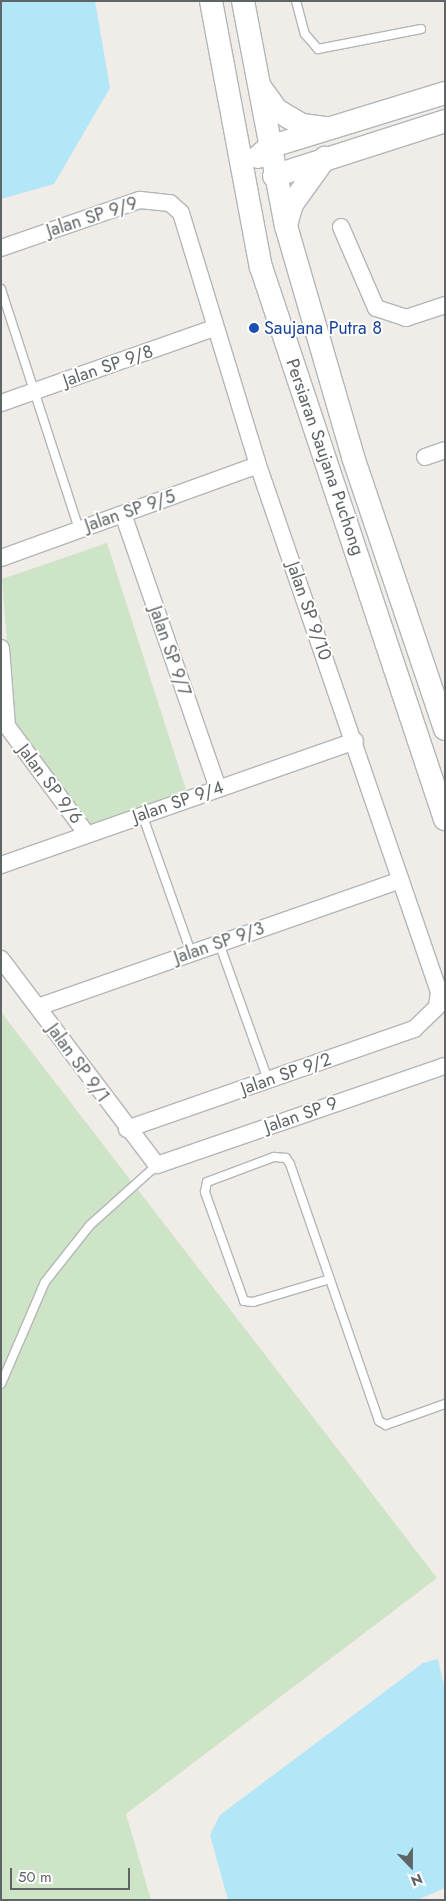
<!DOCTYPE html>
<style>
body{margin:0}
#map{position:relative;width:446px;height:1901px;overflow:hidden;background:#f0ece8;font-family:Jost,sans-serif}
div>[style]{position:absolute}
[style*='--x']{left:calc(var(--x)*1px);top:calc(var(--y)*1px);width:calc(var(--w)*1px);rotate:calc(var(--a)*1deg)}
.green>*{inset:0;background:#cee4c7}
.water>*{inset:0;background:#b1e7f7}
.roads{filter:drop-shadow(1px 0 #b3b6b8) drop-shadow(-1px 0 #b3b6b8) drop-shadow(0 1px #b3b6b8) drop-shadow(0 -1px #b3b6b8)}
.lane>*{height:8px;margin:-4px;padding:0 4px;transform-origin:4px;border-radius:4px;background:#fff}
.street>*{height:16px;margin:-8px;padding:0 8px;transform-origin:8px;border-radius:8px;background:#fff}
.secondary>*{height:22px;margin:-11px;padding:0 11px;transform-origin:11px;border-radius:11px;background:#fff}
.dots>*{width:14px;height:14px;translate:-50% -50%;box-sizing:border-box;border:2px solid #fff;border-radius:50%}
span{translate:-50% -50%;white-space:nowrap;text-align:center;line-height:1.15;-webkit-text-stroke:4px #fff;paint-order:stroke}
.street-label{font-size:18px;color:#5f6466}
.transit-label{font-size:18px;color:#164399}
.left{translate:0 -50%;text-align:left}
.frame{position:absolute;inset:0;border:2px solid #5f6466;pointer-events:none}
.north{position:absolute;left:386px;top:1841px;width:50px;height:50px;-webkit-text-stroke:4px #fff;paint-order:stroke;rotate:158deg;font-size:14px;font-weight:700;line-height:20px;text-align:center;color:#5f6466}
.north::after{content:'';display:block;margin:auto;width:18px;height:22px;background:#5f6466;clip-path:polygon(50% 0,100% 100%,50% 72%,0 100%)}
.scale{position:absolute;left:10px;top:1868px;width:120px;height:22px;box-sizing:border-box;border:2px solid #5f6466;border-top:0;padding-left:6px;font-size:15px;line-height:18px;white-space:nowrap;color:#5f6466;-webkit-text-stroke:4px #fff;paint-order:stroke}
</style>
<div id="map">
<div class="green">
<div style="clip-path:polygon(107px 543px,188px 796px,88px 829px,14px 730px,2px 579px)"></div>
<div style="clip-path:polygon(1px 1012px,437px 1578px,126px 1814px,151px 1900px,1px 1900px)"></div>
</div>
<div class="water">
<div style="clip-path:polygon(1px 1px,95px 1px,110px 88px,54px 184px,1px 199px)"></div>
<div style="clip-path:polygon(438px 1659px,445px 1691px,445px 1888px,417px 1900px,228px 1900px,210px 1835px,220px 1815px,423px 1663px)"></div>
</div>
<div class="roads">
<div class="lane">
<div style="--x:296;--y:1;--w:34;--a:75"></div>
<div style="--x:305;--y:34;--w:20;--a:49"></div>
<div style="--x:318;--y:49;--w:105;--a:-11"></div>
<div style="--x:1;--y:289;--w:252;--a:72"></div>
<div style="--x:142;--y:814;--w:146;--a:70.5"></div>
<div style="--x:219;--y:943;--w:145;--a:70.3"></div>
<div style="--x:330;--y:1279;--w:80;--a:163.4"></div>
<div style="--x:253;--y:1302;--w:9;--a:-174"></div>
<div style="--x:244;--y:1301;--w:116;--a:-109.7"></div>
<div style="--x:205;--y:1192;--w:10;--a:-79"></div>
<div style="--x:207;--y:1182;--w:72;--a:-20.5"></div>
<div style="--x:274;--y:1157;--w:12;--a:5"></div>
<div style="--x:286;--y:1158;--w:7;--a:56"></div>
<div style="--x:290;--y:1164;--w:272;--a:70.9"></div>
<div style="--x:379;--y:1421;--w:8;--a:30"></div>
<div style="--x:386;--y:1425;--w:63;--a:-19.6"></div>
<div style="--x:1;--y:1384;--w:111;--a:-66.7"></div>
<div style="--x:45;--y:1282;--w:73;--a:-51.7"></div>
<div style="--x:90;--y:1225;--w:90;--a:-41.8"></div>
</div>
<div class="street">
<div style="--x:341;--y:227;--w:88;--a:66.6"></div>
<div style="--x:376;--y:308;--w:32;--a:18"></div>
<div style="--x:406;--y:318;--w:41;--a:-18.4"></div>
<div style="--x:1;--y:248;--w:147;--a:-19.1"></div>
<div style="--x:140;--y:200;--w:30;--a:6"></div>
<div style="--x:170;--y:203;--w:15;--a:42"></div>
<div style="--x:181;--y:213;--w:264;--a:73"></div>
<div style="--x:258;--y:465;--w:557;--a:71.04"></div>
<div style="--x:439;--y:992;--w:15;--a:98"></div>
<div style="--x:437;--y:1007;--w:32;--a:136"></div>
<div style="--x:414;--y:1029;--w:304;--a:160.8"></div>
<div style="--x:1;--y:403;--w:226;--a:-19.4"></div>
<div style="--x:425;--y:457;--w:21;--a:-19"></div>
<div style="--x:123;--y:514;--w:290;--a:70.9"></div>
<div style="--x:1;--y:558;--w:273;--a:-19.9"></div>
<div style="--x:1;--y:648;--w:78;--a:85.6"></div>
<div style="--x:7;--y:726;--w:133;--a:53.6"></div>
<div style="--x:1;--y:865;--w:375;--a:-19.3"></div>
<div style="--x:1;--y:959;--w:258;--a:52.9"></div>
<div style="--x:157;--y:1165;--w:305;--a:-19"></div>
<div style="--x:38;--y:1007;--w:384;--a:-19.3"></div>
</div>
<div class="secondary">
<div style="--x:211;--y:1;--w:271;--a:79.4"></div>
<div style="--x:261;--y:267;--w:582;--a:71.57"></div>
<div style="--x:243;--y:1;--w:229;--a:79.2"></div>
<div style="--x:286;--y:226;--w:241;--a:73.8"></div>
<div style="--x:353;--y:457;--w:287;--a:71.3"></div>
<div style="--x:260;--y:87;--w:29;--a:54"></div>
<div style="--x:277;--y:110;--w:15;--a:32"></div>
<div style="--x:290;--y:118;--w:14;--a:30"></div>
<div style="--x:302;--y:125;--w:23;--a:7"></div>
<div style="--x:258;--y:157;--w:15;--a:-42"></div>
<div style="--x:269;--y:147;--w:184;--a:-17.1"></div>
<div style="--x:274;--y:176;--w:180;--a:-17.8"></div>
<div style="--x:286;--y:225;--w:22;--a:-74"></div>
<div style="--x:292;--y:204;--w:57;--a:-54.3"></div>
</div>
</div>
<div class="dots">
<div style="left:254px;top:328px;background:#1a4fb4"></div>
</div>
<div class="street-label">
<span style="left:92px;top:217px;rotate:-18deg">Jalan SP 9/9</span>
<span style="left:108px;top:366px;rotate:-19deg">Jalan SP 9/8</span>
<span style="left:325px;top:457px;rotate:71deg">Persiaran Saujana Puchong</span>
<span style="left:130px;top:511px;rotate:-19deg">Jalan SP 9/5</span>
<span style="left:309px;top:611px;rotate:71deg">Jalan SP 9/10</span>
<span style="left:170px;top:651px;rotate:71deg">Jalan SP 9/7</span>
<span style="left:50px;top:784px;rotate:53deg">Jalan SP 9/6</span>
<span style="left:178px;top:802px;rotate:-19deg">Jalan SP 9/4</span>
<span style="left:219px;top:943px;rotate:-19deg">Jalan SP 9/3</span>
<span style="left:78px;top:1063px;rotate:54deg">Jalan SP 9/1</span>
<span style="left:286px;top:1074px;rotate:-19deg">Jalan SP 9/2</span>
<span style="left:301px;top:1115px;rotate:-19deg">Jalan SP 9</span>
</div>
<div class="transit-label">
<span class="left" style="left:264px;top:328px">Saujana Putra 8</span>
</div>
<div class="frame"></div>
<div class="north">N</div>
<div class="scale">50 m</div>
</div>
